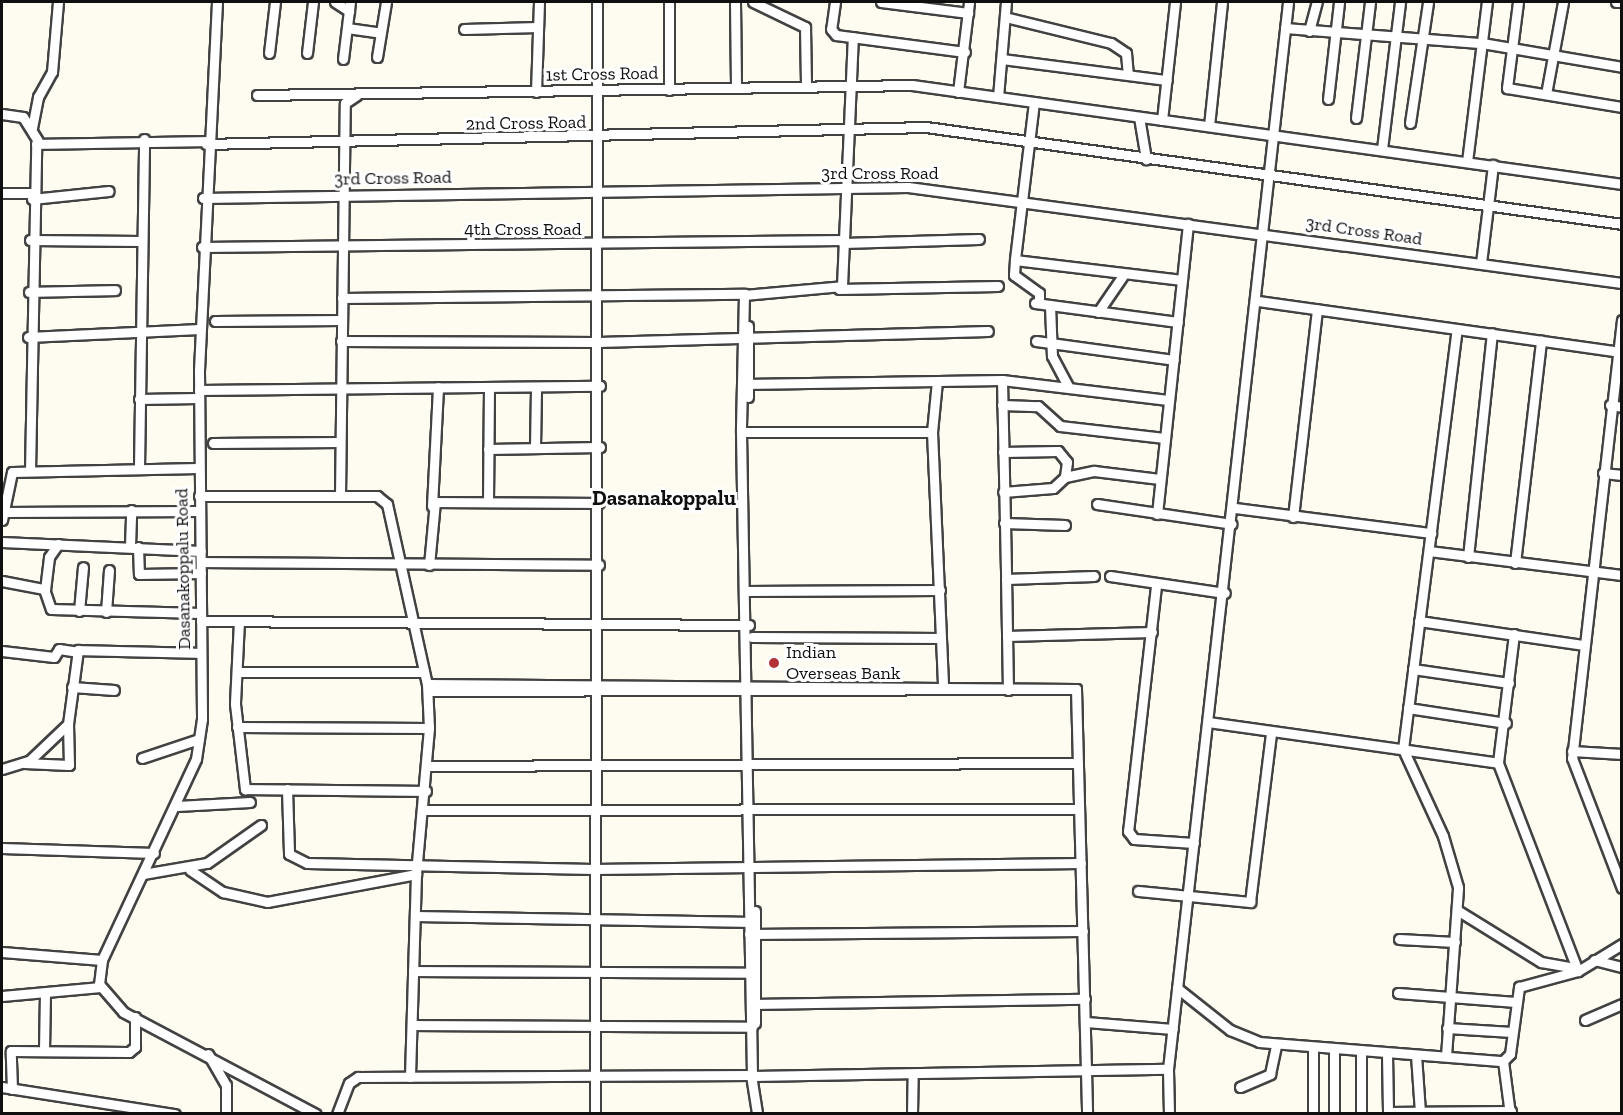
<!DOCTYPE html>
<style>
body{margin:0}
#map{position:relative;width:1623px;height:1115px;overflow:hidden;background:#fefcf1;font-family:"Zilla Slab",serif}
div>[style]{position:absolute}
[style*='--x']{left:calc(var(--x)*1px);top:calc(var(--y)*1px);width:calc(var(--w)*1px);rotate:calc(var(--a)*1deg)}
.roads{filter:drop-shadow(2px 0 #424242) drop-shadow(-2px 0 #424242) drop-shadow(0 2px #424242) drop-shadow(0 -2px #424242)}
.minor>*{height:9px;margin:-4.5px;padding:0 4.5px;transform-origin:4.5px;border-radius:4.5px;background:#fff}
.dots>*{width:16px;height:16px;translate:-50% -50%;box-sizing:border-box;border:3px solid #fff;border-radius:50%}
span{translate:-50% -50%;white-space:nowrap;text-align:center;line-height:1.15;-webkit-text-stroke:6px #fff;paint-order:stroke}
.street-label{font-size:18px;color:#0f0f0f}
.poi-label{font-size:18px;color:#0f0f0f}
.left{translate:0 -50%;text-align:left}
.quarter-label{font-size:21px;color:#0f0f0f;font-weight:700}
.frame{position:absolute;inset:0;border:3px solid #0f0f0f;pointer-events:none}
</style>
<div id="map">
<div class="roads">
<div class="minor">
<div style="--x:217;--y:2;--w:369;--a:92.8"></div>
<div style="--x:199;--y:371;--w:348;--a:89.5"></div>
<div style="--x:202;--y:719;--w:40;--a:98.5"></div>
<div style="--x:196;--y:759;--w:222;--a:115.1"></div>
<div style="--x:102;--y:960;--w:24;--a:97"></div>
<div style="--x:99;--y:984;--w:37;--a:49"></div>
<div style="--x:123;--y:1012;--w:218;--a:27.9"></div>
<div style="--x:335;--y:2;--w:17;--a:33"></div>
<div style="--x:735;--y:2;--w:85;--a:89.3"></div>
<div style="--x:753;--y:2;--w:58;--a:25.7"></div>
<div style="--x:805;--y:27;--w:60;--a:89"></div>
<div style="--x:835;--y:2;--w:27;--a:98"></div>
<div style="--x:831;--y:29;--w:8;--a:50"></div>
<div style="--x:836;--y:35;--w:130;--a:7.5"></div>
<div style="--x:881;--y:2;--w:88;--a:7.2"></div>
<div style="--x:1518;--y:2;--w:87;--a:97.3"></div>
<div style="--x:1507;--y:88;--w:117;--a:9.4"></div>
<div style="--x:1616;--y:2;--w:6;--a:0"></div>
<div style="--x:1005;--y:17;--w:109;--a:13.8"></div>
<div style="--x:1111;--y:43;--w:18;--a:34"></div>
<div style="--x:1126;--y:53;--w:22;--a:85"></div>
<div style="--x:347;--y:28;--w:34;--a:8"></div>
<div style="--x:1285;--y:28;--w:198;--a:4.4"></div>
<div style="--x:1482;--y:43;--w:142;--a:9.7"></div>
<div style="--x:464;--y:29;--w:74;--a:-1.5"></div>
<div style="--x:1309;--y:31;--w:30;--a:-75"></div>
<div style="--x:269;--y:53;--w:51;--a:-83.3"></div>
<div style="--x:307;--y:53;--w:51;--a:-83.3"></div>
<div style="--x:377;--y:57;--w:56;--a:-80.7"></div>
<div style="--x:343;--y:59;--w:57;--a:-83"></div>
<div style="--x:1002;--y:59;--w:166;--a:7.3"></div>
<div style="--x:669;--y:90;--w:88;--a:-90"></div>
<div style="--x:536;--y:92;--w:90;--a:-88.1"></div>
<div style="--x:958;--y:92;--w:91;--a:-83"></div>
<div style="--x:1546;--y:94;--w:94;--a:-79.5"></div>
<div style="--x:257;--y:95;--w:655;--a:-0.87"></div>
<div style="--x:912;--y:85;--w:717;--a:7.94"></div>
<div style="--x:998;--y:97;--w:95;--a:-85.2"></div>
<div style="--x:1328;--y:99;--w:98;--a:-83.5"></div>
<div style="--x:1034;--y:102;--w:159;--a:96.9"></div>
<div style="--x:1015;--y:260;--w:168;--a:6.8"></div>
<div style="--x:2;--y:114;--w:21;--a:8"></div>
<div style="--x:23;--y:117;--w:28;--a:58"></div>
<div style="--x:1139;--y:117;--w:43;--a:80.5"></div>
<div style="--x:1356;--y:118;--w:117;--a:-83.1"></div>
<div style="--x:1162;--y:120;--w:119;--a:-83.7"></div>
<div style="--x:1410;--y:123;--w:122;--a:-81.5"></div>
<div style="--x:1209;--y:126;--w:125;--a:-84"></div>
<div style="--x:32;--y:128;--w:32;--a:-79"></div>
<div style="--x:38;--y:97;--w:29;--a:-61"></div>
<div style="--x:52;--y:72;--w:70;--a:-85.1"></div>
<div style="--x:206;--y:144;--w:720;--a:-1.35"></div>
<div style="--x:926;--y:127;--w:703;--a:7.93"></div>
<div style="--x:1382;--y:149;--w:148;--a:-83"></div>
<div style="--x:1467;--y:162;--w:161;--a:-82.9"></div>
<div style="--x:2;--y:193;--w:30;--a:0"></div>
<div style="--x:203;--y:198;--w:705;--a:-0.89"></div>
<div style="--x:908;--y:187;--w:720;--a:7.66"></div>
<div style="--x:32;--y:199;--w:77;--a:-5.9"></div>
<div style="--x:30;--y:240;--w:110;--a:0.5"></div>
<div style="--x:843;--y:243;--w:136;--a:-1.7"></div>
<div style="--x:202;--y:247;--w:641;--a:-0.63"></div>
<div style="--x:1015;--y:260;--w:15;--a:94"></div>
<div style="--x:1014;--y:275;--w:31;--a:36"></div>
<div style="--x:1039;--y:293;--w:10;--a:90"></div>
<div style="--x:1481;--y:263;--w:99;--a:-83"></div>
<div style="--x:839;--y:289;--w:159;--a:-1.1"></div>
<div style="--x:29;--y:292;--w:86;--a:-1.3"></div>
<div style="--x:744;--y:295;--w:137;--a:91.3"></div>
<div style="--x:741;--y:432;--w:644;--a:89.02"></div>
<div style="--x:744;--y:295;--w:98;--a:-5.2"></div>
<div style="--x:842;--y:286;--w:249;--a:-87.5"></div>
<div style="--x:342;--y:298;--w:403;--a:-0.6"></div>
<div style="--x:1258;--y:301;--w:368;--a:8"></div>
<div style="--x:1035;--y:303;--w:144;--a:7.6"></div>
<div style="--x:1050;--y:305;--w:51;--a:87.8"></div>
<div style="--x:1052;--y:356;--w:36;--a:62"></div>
<div style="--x:1098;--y:312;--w:46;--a:-55.6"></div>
<div style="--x:1622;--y:320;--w:441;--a:96.5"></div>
<div style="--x:1572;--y:758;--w:139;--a:69"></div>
<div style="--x:215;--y:321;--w:127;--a:-0.5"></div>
<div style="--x:28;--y:337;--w:172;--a:-2.7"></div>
<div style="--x:341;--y:341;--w:257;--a:0.2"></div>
<div style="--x:598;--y:342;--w:390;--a:-1.6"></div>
<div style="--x:1036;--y:341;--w:139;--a:7.8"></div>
<div style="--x:1002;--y:380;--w:199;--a:88.8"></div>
<div style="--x:744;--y:384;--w:258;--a:-0.9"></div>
<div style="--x:1002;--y:380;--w:167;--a:6.9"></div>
<div style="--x:199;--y:390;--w:401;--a:-0.6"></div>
<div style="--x:748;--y:397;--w:71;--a:-90"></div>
<div style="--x:139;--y:399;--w:59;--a:-1"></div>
<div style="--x:1002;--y:405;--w:36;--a:2"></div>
<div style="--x:1038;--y:406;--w:30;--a:42"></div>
<div style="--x:1060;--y:426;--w:105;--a:6.6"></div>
<div style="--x:1610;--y:405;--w:12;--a:9"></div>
<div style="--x:741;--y:432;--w:191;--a:0"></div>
<div style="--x:932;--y:432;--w:253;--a:87.5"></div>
<div style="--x:932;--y:432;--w:51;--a:-84.4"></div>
<div style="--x:213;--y:443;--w:127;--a:-0.5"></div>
<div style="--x:535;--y:447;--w:60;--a:-89"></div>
<div style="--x:488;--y:449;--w:112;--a:-1"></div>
<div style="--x:1003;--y:452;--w:55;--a:-1"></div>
<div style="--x:1058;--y:451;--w:14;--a:51"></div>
<div style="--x:1067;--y:462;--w:15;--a:98"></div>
<div style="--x:1065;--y:477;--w:16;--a:137"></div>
<div style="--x:1053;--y:488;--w:50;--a:175.4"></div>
<div style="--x:139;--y:467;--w:328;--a:-89.1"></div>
<div style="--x:30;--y:471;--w:327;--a:-88.9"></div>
<div style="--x:36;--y:144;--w:171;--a:-1"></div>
<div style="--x:1603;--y:473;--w:19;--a:6"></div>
<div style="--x:1065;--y:477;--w:30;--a:-12"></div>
<div style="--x:1094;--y:471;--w:66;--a:6.9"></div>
<div style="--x:199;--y:496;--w:178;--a:0"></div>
<div style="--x:377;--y:496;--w:13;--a:39"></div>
<div style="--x:387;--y:504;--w:184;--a:77.5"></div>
<div style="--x:427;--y:684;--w:44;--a:87.4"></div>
<div style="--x:429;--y:728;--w:147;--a:95.1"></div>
<div style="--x:416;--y:874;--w:203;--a:91.7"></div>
<div style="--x:340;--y:496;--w:393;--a:-89.3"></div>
<div style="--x:345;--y:103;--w:14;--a:-34"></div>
<div style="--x:488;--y:502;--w:115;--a:-89.5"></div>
<div style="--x:1097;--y:504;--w:136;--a:8.4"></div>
<div style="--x:432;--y:506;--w:119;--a:-87.1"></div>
<div style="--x:1235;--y:508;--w:198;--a:7.3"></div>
<div style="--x:3;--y:512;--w:197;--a:-0.3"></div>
<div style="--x:1157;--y:514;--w:292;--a:-83.9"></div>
<div style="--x:1293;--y:517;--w:209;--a:-83.4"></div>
<div style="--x:2;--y:520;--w:49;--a:-78.2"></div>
<div style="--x:12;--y:472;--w:186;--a:-1.2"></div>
<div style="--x:1004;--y:523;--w:61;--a:1.9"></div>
<div style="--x:2;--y:542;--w:199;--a:2.6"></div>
<div style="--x:130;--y:546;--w:36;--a:-88"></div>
<div style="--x:138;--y:547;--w:27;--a:88"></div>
<div style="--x:139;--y:574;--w:62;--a:-0.9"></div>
<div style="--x:1429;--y:551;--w:194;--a:7.1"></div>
<div style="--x:1468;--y:557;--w:225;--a:-83.9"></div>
<div style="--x:201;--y:562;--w:398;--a:0.4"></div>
<div style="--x:1515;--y:563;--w:224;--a:-83.3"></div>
<div style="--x:429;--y:565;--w:63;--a:-84.6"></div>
<div style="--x:435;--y:502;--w:164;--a:0.3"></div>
<div style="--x:1110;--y:576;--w:116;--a:8.4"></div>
<div style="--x:2;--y:581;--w:43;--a:10.8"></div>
<div style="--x:44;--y:589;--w:21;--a:71"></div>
<div style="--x:51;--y:609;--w:150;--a:1.5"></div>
<div style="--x:1156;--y:586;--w:247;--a:96.5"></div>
<div style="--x:1128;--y:831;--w:10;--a:53"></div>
<div style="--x:1134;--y:839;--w:60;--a:3.8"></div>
<div style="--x:45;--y:590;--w:33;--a:-83"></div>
<div style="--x:49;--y:557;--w:16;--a:-55"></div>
<div style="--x:745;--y:591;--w:195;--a:-0.3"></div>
<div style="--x:79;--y:611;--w:44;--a:-84.8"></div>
<div style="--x:106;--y:612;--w:42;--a:-85.9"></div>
<div style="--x:201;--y:621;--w:548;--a:0.42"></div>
<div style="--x:239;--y:621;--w:83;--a:92.8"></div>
<div style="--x:235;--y:704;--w:86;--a:83.3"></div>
<div style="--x:245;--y:789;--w:181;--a:0.6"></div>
<div style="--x:1419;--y:621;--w:167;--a:8.3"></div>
<div style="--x:1514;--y:634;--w:130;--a:97.1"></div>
<div style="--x:1498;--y:763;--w:223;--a:69"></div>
<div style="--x:1007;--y:636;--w:145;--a:-1.6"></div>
<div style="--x:752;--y:637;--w:189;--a:0.3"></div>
<div style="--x:2;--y:651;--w:52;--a:6.6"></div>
<div style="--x:54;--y:657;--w:9;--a:-58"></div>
<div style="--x:59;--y:649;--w:18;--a:9"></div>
<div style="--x:1413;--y:669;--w:97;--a:8.3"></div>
<div style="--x:237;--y:672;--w:187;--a:0"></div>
<div style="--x:427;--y:684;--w:649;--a:0.44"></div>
<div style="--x:1076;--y:689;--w:425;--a:88.5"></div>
<div style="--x:72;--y:687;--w:42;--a:4.1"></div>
<div style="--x:1008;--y:690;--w:111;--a:-91"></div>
<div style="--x:1006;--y:579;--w:88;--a:-2"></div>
<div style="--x:428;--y:691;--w:648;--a:-0.18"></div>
<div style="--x:1408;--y:708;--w:99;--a:8.7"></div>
<div style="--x:1208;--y:722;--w:293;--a:8"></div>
<div style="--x:237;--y:727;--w:192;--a:0.3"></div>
<div style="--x:1572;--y:751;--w:50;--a:3.4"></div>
<div style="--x:142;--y:758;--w:60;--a:-18.4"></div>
<div style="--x:24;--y:763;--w:45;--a:2.5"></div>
<div style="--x:69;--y:765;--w:41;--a:-91.4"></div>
<div style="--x:429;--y:766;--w:648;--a:-0.27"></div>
<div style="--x:2;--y:769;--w:28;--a:-17"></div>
<div style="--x:29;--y:761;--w:54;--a:-43.5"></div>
<div style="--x:68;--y:724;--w:75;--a:-82.3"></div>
<div style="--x:78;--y:650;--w:123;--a:1.4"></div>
<div style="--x:287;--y:789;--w:65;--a:88.2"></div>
<div style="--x:289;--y:854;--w:20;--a:27"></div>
<div style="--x:307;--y:863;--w:286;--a:1.2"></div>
<div style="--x:593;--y:869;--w:488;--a:-0.7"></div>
<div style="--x:177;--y:806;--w:73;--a:-3.1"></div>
<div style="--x:424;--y:810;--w:655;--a:-0.09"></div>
<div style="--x:2;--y:848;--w:152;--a:1.9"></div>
<div style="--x:190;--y:870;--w:40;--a:34"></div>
<div style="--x:223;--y:892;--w:45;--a:12.8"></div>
<div style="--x:267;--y:902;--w:152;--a:-10.6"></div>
<div style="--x:143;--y:874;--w:65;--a:-9.8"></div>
<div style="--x:207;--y:863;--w:66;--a:-35.1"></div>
<div style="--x:1138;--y:891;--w:113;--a:5.6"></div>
<div style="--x:1250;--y:902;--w:169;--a:-82.9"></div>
<div style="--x:1457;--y:910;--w:99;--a:31.8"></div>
<div style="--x:1541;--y:962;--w:34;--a:10"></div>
<div style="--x:755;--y:911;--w:112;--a:90"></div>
<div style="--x:415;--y:916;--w:339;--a:1"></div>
<div style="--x:749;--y:934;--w:334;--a:-0.5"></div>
<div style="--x:1399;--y:939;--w:56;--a:3.1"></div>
<div style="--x:2;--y:952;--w:100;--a:4.6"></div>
<div style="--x:1594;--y:960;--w:29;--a:14"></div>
<div style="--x:413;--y:971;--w:340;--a:0.3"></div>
<div style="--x:1177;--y:988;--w:68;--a:38.4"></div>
<div style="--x:1230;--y:1030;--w:31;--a:22"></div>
<div style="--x:1259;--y:1042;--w:245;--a:4.5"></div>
<div style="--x:1503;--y:1061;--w:10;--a:-45"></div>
<div style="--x:1510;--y:1054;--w:68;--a:-82.3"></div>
<div style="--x:1519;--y:987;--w:61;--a:-15.2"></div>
<div style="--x:1578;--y:971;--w:52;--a:-31.5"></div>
<div style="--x:1398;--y:993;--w:118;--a:4.4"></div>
<div style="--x:2;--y:996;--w:99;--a:-5.2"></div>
<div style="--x:752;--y:1004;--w:333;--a:-0.9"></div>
<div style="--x:1585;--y:1020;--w:40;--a:-23.4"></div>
<div style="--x:1086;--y:1022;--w:87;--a:4.6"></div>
<div style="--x:412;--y:1025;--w:340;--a:0.3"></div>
<div style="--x:1447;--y:1028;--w:65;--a:3.5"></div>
<div style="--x:44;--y:1050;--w:56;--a:-89"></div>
<div style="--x:1313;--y:1050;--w:64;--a:90"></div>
<div style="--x:1334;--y:1051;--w:63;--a:90"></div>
<div style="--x:1361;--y:1052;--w:62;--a:90"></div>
<div style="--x:208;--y:1054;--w:36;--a:60"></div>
<div style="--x:226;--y:1085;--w:29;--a:90"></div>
<div style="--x:1387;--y:1054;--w:60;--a:89"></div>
<div style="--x:1416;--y:1055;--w:57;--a:86"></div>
<div style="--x:1446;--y:1056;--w:169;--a:-85.9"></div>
<div style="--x:1458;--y:887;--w:53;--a:-106.4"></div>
<div style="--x:1443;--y:836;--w:96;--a:-114.7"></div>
<div style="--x:1403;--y:749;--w:423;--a:-82.7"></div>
<div style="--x:1503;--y:1061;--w:53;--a:82.5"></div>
<div style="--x:753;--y:1076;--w:415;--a:-1"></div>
<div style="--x:2;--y:1087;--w:175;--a:8.9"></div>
<div style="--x:1240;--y:1087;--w:33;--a:-23"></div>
<div style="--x:1270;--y:1074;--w:30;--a:-78"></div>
<div style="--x:12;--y:1089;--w:38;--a:-92"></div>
<div style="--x:11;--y:1051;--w:118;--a:0.5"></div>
<div style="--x:129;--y:1052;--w:8;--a:-40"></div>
<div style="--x:135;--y:1047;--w:30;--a:-90"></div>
<div style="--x:1388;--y:1112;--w:123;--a:-0.5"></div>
<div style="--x:337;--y:1114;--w:33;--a:-69"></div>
<div style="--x:349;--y:1083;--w:11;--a:-34"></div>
<div style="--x:358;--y:1077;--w:393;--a:-0.3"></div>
<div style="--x:751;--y:1075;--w:39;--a:81"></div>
<div style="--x:595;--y:1114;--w:1112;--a:-89.9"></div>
<div style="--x:912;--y:1114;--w:39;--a:-89"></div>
<div style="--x:1169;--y:1114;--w:45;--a:-91.3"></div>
<div style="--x:1168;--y:1069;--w:1074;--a:-83.58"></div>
</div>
</div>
<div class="dots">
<div style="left:774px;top:663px;background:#b33236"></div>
</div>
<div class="street-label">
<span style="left:602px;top:74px;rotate:-1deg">1st Cross Road</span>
<span style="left:526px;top:123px;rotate:-1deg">2nd Cross Road</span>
<span style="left:880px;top:173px">3rd Cross Road</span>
<span style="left:393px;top:178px;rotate:-1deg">3rd Cross Road</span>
<span style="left:523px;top:229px">4th Cross Road</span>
<span style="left:1364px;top:231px;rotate:8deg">3rd Cross Road</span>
<span style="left:183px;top:569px;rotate:-91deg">Dasanakoppalu Road</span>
</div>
<div class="poi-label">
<span class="left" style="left:786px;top:663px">Indian<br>Overseas Bank</span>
</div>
<div class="quarter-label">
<span style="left:664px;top:498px">Dasanakoppalu</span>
</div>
<div class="frame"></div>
</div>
